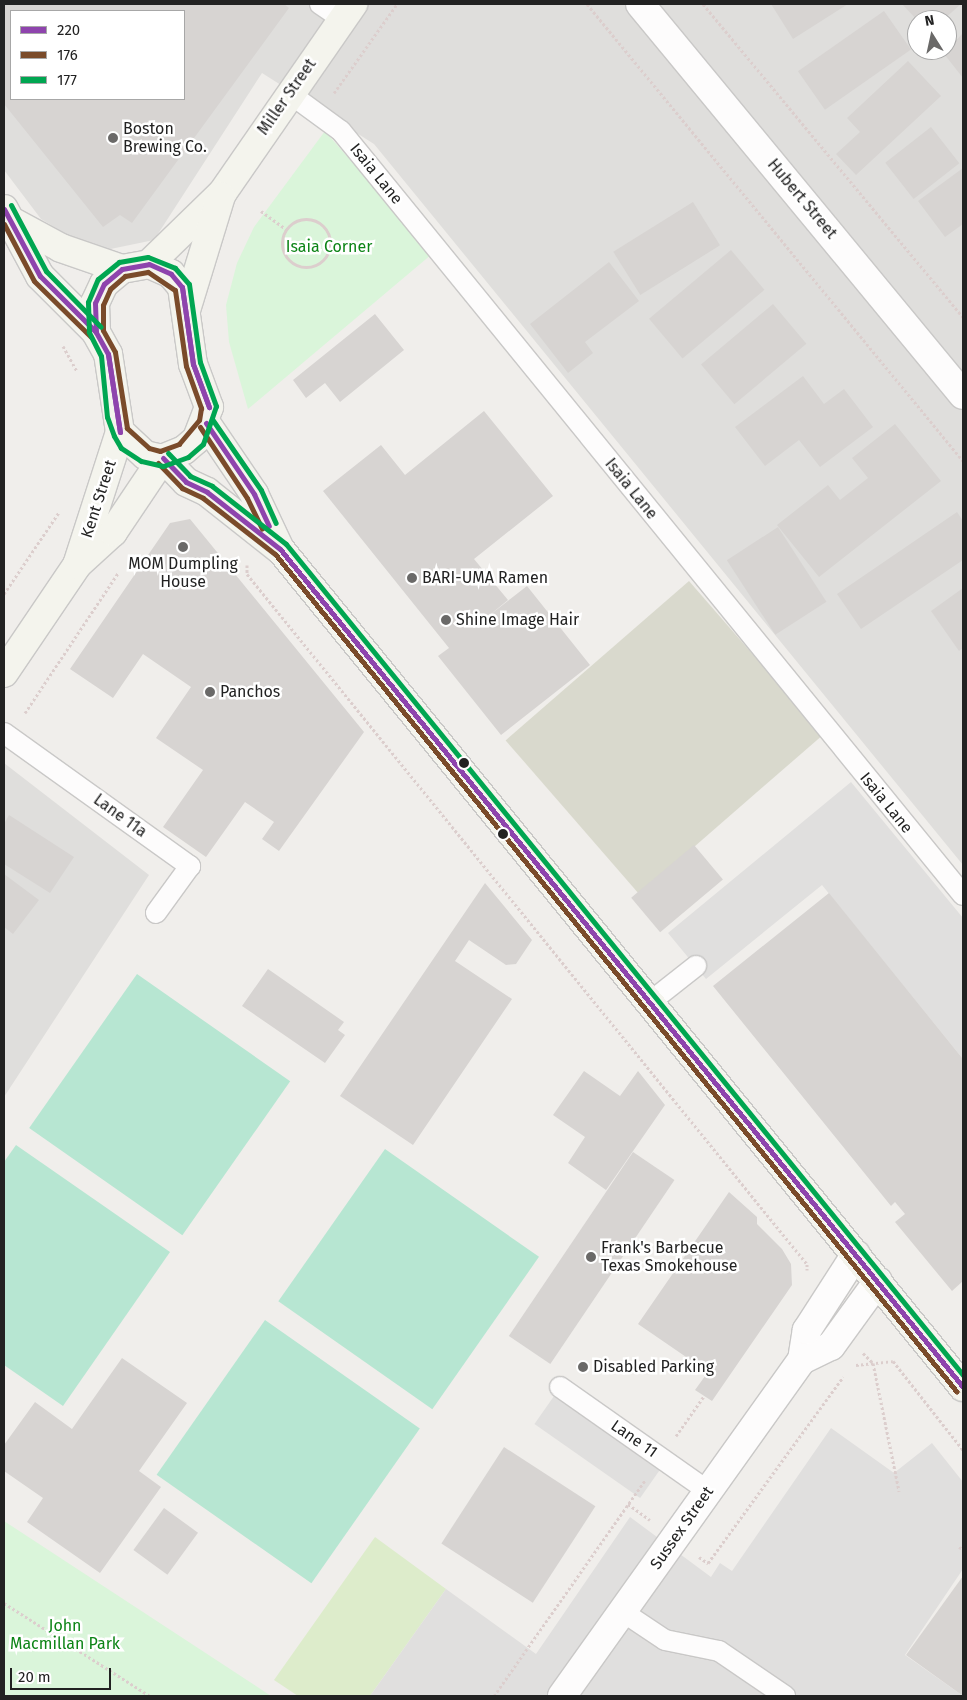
<!DOCTYPE html>
<style>
body{margin:0}
#map{position:relative;width:967px;height:1700px;overflow:hidden;background:#f0eeeb;font-family:"Fira Sans",sans-serif}
div>[style]{position:absolute}
[style*='--x']{left:calc(var(--x)*1px);top:calc(var(--y)*1px);width:calc(var(--w)*1px);rotate:calc(var(--a)*1deg)}
.residential>*{inset:0;background:#dfdedc}
.construction>*{inset:0;background:#d9d9cd;transform-origin:0 0}
.grass>*{inset:0;background:#ddeccb}
.park>*{inset:0;background:#daf5da}
.pitch>*{inset:0;background:#b7e6d2;transform-origin:0 0}
.parking>*{inset:0;background:#e0dfde;transform-origin:0 0}
.building>*{inset:0;background:#d7d4d2;transform-origin:0 0}
.path>*{height:3px;margin-top:-1.5px;transform-origin:0;background:repeating-linear-gradient(90deg,#dccecd 0 2.5px,transparent 0 5px)}
.path>.ring{margin:-1.5px;padding:0;box-sizing:content-box;background:none;border:3px solid #dccecd;border-radius:50%}
.roads{filter:drop-shadow(1px 0 #c9c8c7) drop-shadow(-1px 0 #c9c8c7) drop-shadow(0 1px #c9c8c7) drop-shadow(0 -1px #c9c8c7)}
.lane>*{height:20px;margin:-10px;padding:0 10px;transform-origin:10px;border-radius:10px;background:#fdfcfc}
.street>*{height:28px;margin:-14px;padding:0 14px;transform-origin:14px;border-radius:14px;background:#fdfcfc}
.secondary>*{height:28px;margin:-14px;padding:0 14px;transform-origin:14px;border-radius:14px;background:#f4f4ed}
.bus-1>*{height:5px;margin:-2.5px;padding:0 2.5px;transform-origin:2.5px;border-radius:2.5px;background:#8e44ad}
.bus-2>*{height:5px;margin:-2.5px;padding:0 2.5px;transform-origin:2.5px;border-radius:2.5px;background:#7a4b2a}
.bus-3>*{height:5px;margin:-2.5px;padding:0 2.5px;transform-origin:2.5px;border-radius:2.5px;background:#00a651}
.dots>*{width:14px;height:14px;translate:-50% -50%;box-sizing:border-box;border:2px solid #fff;border-radius:50%}
span{translate:-50% -50%;white-space:nowrap;text-align:center;line-height:1.15;-webkit-text-stroke:5px #fff;paint-order:stroke}
.street-label{font-size:16px;color:#222}
.poi-label{font-size:16px;color:#222}
.left{translate:0 -50%;text-align:left}
.park-label{font-size:16px;color:#0c8416}
.frame{position:absolute;inset:0;border:5px solid #222;pointer-events:none}
.legend{position:absolute;left:10px;top:10px;width:175px;height:90px;box-sizing:border-box;background:#fff;border:1px solid #a7a7a7;margin:0;padding:6px 9px;list-style:none;font-size:15px;color:#222}
.legend li{display:flex;align-items:center;gap:10px;height:25px}
.legend b{width:25px;border:1px solid #a7a7a7}
.north{position:absolute;left:907px;top:10px;width:50px;height:50px;box-sizing:border-box;background:#fff;border:1px solid #a7a7a7;border-radius:50%;rotate:350deg;font-size:14px;font-weight:700;line-height:20px;text-align:center;color:#222}
.north::after{content:'';display:block;margin:auto;width:18px;height:22px;background:#6a6968;clip-path:polygon(50% 0,100% 100%,50% 72%,0 100%)}
.scale{position:absolute;left:10px;top:1668px;width:101px;height:22px;box-sizing:border-box;border:2px solid #222;border-top:0;padding-left:6px;font-size:15px;line-height:18px;white-space:nowrap;color:#222;-webkit-text-stroke:4px #fff;paint-order:stroke}
</style>
<div id="map">
<div class="residential">
<div style="clip-path:polygon(evenodd,4px 4px,963px 4px,963px 865px,374px 144px,262px 73px,154px 240px,96px 252px,41px 219px,4px 170px,4px 4px,11px 11px,184px 11px,184px 99px,11px 99px,11px 11px,4px 4px,917px 20px,947px 20px,947px 50px,917px 50px,917px 20px)"></div>
<div style="clip-path:polygon(4px 763px,149px 875px,4px 1097px)"></div>
</div>
<div class="construction">
<div style="left:689px;top:581px;width:204px;height:243px;rotate:49deg"></div>
</div>
<div class="grass">
<div style="clip-path:polygon(375px 1537px,446px 1589px,370px 1696px,298px 1696px,274px 1680px)"></div>
</div>
<div class="park">
<div style="clip-path:polygon(325px 131px,432px 254px,248px 409px,229px 342px,226px 305px,237px 263px,254px 227px)"></div>
<div style="clip-path:polygon(4px 1521px,259px 1688px,271px 1696px,4px 1696px)"></div>
</div>
<div class="pitch">
<div style="left:137px;top:974px;width:187px;height:188px;rotate:35deg"></div>
<div style="clip-path:polygon(16px 1145px,170px 1252px,63px 1406px,4px 1365px,4px 1162px)"></div>
<div style="left:385px;top:1149px;width:188px;height:186px;rotate:35deg"></div>
<div style="left:265px;top:1320px;width:189px;height:189px;rotate:35deg"></div>
</div>
<div class="parking">
<div style="clip-path:polygon(851px 782px,963px 918px,963px 1059px,822px 885px,706px 979px,668px 933px)"></div>
<div style="left:566px;top:1379px;width:129px;height:55px;rotate:35deg"></div>
<div style="clip-path:polygon(831px 1428px,894px 1473px,932px 1443px,963px 1482px,963px 1569px,905px 1655px,963px 1696px,370px 1696px,446px 1589px,536px 1654px,630px 1517px,711px 1577px,720px 1563px,732px 1571px)"></div>
</div>
<div class="building">
<div style="clip-path:polygon(evenodd,4px 4px,284px 4px,289px 8px,132px 223px,120px 215px,103px 227px,4px 104px,4px 4px,11px 11px,184px 11px,184px 99px,11px 99px,11px 11px)"></div>
<div style="clip-path:polygon(771px 4px,848px 4px,793px 39px)"></div>
<div style="clip-path:polygon(902px 4px,961px 4px,943px 20px,917px 20px)"></div>
<div style="left:884px;top:11px;width:47px;height:105px;rotate:55deg"></div>
<div style="clip-path:polygon(963px 33px,963px 78px,941px 50px,947px 50px)"></div>
<div style="clip-path:polygon(908px 61px,941px 96px,856px 175px,836px 154px,860px 132px,847px 118px)"></div>
<div style="left:931px;top:127px;width:46px;height:58px;rotate:52deg"></div>
<div style="clip-path:polygon(963px 168px,963px 224px,945px 237px,918px 201px)"></div>
<div style="left:693px;top:202px;width:51px;height:94px;rotate:58deg"></div>
<div style="left:731px;top:250px;width:52px;height:107px;rotate:50deg"></div>
<div style="clip-path:polygon(609px 262px,639px 301px,585px 342px,593px 353px,568px 373px,530px 324px)"></div>
<div style="left:773px;top:304px;width:52px;height:94px;rotate:50deg"></div>
<div style="clip-path:polygon(375px 314px,404px 350px,340px 402px,325px 383px,306px 398px,293px 380px)"></div>
<div style="clip-path:polygon(803px 376px,824px 404px,844px 389px,873px 427px,820px 467px,799px 440px,765px 466px,735px 427px)"></div>
<div style="clip-path:polygon(484px 411px,553px 496px,474px 559px,508px 600px,486px 618px,527px 586px,590px 665px,501px 735px,438px 656px,449px 648px,323px 491px,381px 445px,405px 475px)"></div>
<div style="clip-path:polygon(895px 424px,941px 481px,819px 577px,777px 525px,828px 485px,840px 500px,868px 478px,852px 458px)"></div>
<div style="clip-path:polygon(957px 512px,963px 521px,963px 560px,861px 629px,837px 594px)"></div>
<div style="clip-path:polygon(190px 519px,364px 732px,279px 851px,262px 839px,274px 822px,245px 802px,206px 857px,163px 827px,203px 770px,156px 738px,191px 687px,143px 654px,113px 698px,70px 669px,170px 523px)"></div>
<div style="left:778px;top:527px;width:89px;height:61px;rotate:57deg"></div>
<div style="clip-path:polygon(963px 588px,963px 648px,959px 651px,931px 611px)"></div>
<div style="clip-path:polygon(9px 815px,74px 857px,50px 893px,4px 864px,4px 824px)"></div>
<div style="left:694px;top:845px;width:45px;height:82px;rotate:50deg"></div>
<div style="clip-path:polygon(4px 874px,39px 900px,13px 934px,4px 927px)"></div>
<div style="clip-path:polygon(485px 883px,532px 940px,516px 964px,506px 965px,469px 940px,455px 961px,512px 999px,413px 1145px,340px 1096px)"></div>
<div style="clip-path:polygon(829px 893px,963px 1059px,963px 1281px,952px 1291px,895px 1222px,905px 1214px,895px 1202px,891px 1206px,713px 986px)"></div>
<div style="clip-path:polygon(268px 969px,344px 1022px,338px 1030px,345px 1035px,325px 1063px,242px 1006px)"></div>
<div style="clip-path:polygon(584px 1071px,620px 1096px,638px 1071px,665px 1105px,606px 1190px,568px 1163px,585px 1137px,553px 1115px)"></div>
<div style="left:633px;top:1152px;width:50px;height:222px;rotate:34deg"></div>
<div style="clip-path:polygon(729px 1192px,757px 1217px,757px 1224px,782px 1249px,791px 1264px,792px 1285px,712px 1401px,695px 1390px,708px 1372px,638px 1324px)"></div>
<div style="clip-path:polygon(122px 1358px,187px 1403px,139px 1471px,161px 1487px,100px 1573px,27px 1522px,43px 1498px,4px 1471px,4px 1445px,35px 1402px,72px 1429px)"></div>
<div style="left:504px;top:1447px;width:109px;height:115px;rotate:33deg"></div>
<div style="left:164px;top:1508px;width:42px;height:52px;rotate:36deg"></div>
<div style="clip-path:polygon(963px 1576px,963px 1696px,906px 1655px)"></div>
</div>
<div class="path">
<div style="--x:587;--y:4;--w:592;--a:50.55"></div>
<div style="--x:703;--y:4;--w:407;--a:50.3"></div>
<div style="--x:334;--y:93;--w:109;--a:-54.7"></div>
<div style="--x:261;--y:211;--w:32;--a:36"></div>
<div class="ring" style="left:282px;top:219px;width:45px;height:45px"></div>
<div style="--x:63;--y:346;--w:29;--a:61"></div>
<div style="--x:247;--y:565;--w:9;--a:90"></div>
<div style="--x:247;--y:574;--w:889;--a:50.94"></div>
<div style="--x:807;--y:1264;--w:6;--a:90"></div>
<div style="--x:4;--y:594;--w:99;--a:-56.1"></div>
<div style="--x:25;--y:713;--w:168;--a:-56.4"></div>
<div style="--x:863;--y:1353;--w:14;--a:45"></div>
<div style="--x:873;--y:1363;--w:131;--a:78.5"></div>
<div style="--x:856;--y:1365;--w:37;--a:-6"></div>
<div style="--x:893;--y:1361;--w:113;--a:51.8"></div>
<div style="--x:676;--y:1436;--w:49;--a:-55"></div>
<div style="--x:628;--y:1504;--w:27;--a:36"></div>
<div style="--x:959;--y:1547;--w:4;--a:27"></div>
<div style="--x:699;--y:1557;--w:11;--a:34"></div>
<div style="--x:708;--y:1563;--w:230;--a:-54"></div>
<div style="--x:4;--y:1603;--w:173;--a:32.5"></div>
<div style="--x:494;--y:1696;--w:264;--a:-55"></div>
</div>
<div class="roads">
<div class="lane">
<div style="--x:320;--y:4;--w:27;--a:34"></div>
<div style="--x:289;--y:93;--w:64;--a:36.2"></div>
<div style="--x:341;--y:131;--w:985;--a:50.85"></div>
<div style="--x:4;--y:733;--w:229;--a:35.6"></div>
<div style="--x:190;--y:866;--w:58;--a:125.9"></div>
<div style="--x:649;--y:1003;--w:60;--a:-38.2"></div>
<div style="--x:560;--y:1387;--w:181;--a:35.1"></div>
<div style="--x:623;--y:1612;--w:50;--a:33.7"></div>
<div style="--x:665;--y:1640;--w:55;--a:11.5"></div>
<div style="--x:719;--y:1651;--w:80;--a:34.3"></div>
</div>
<div class="street">
<div style="--x:640;--y:4;--w:507;--a:50.44"></div>
<div style="--x:802;--y:1360;--w:32;--a:-26"></div>
<div style="--x:831;--y:1346;--w:80;--a:-54.1"></div>
<div style="--x:562;--y:1696;--w:413;--a:-54.5"></div>
<div style="--x:802;--y:1360;--w:30;--a:-81"></div>
<div style="--x:807;--y:1330;--w:90;--a:-57.2"></div>
</div>
<div class="secondary">
<div style="--x:4;--y:209;--w:76;--a:61.8"></div>
<div style="--x:40;--y:276;--w:79;--a:45"></div>
<div style="--x:15;--y:223;--w:52;--a:28.5"></div>
<div style="--x:61;--y:248;--w:65;--a:19"></div>
<div style="--x:149;--y:264;--w:24;--a:24"></div>
<div style="--x:171;--y:274;--w:17;--a:50"></div>
<div style="--x:182;--y:287;--w:78;--a:81.9"></div>
<div style="--x:193;--y:364;--w:46;--a:69.6"></div>
<div style="--x:209;--y:407;--w:34;--a:111"></div>
<div style="--x:197;--y:439;--w:17;--a:140"></div>
<div style="--x:184;--y:450;--w:24;--a:158"></div>
<div style="--x:162;--y:459;--w:17;--a:-167"></div>
<div style="--x:145;--y:455;--w:34;--a:-137"></div>
<div style="--x:120;--y:432;--w:79;--a:-98.7"></div>
<div style="--x:108;--y:354;--w:25;--a:-119"></div>
<div style="--x:96;--y:332;--w:29;--a:-92"></div>
<div style="--x:95;--y:303;--w:21;--a:-65"></div>
<div style="--x:104;--y:284;--w:23;--a:-40"></div>
<div style="--x:122;--y:269;--w:27;--a:-10"></div>
<div style="--x:149;--y:264;--w:103;--a:-44.2"></div>
<div style="--x:223;--y:192;--w:229;--a:-55.3"></div>
<div style="--x:187;--y:307;--w:116;--a:-73"></div>
<div style="--x:206;--y:423;--w:86;--a:55.9"></div>
<div style="--x:254;--y:494;--w:61;--a:64.7"></div>
<div style="--x:280;--y:549;--w:1081;--a:50.82"></div>
<div style="--x:163;--y:458;--w:33;--a:46"></div>
<div style="--x:186;--y:482;--w:23;--a:25"></div>
<div style="--x:207;--y:492;--w:90;--a:38.3"></div>
<div style="--x:78;--y:562;--w:137;--a:-72.1"></div>
<div style="--x:4;--y:673;--w:130;--a:-55.9"></div>
<div style="--x:77;--y:565;--w:49;--a:-42.5"></div>
<div style="--x:113;--y:532;--w:88;--a:-56.1"></div>
</div>
</div>
<div class="bus-1">
<div style="--x:4;--y:209;--w:76;--a:61.8"></div>
<div style="--x:40;--y:276;--w:79;--a:45"></div>
<div style="--x:182;--y:287;--w:78;--a:81.9"></div>
<div style="--x:182;--y:287;--w:78;--a:81.9"></div>
<div style="--x:108;--y:354;--w:79;--a:81.3"></div>
<div style="--x:108;--y:354;--w:79;--a:81.3"></div>
<div style="--x:108;--y:354;--w:25;--a:-119"></div>
<div style="--x:96;--y:332;--w:29;--a:-92"></div>
<div style="--x:95;--y:303;--w:21;--a:-65"></div>
<div style="--x:104;--y:284;--w:23;--a:-40"></div>
<div style="--x:122;--y:269;--w:27;--a:-10"></div>
<div style="--x:149;--y:264;--w:24;--a:24"></div>
<div style="--x:171;--y:274;--w:17;--a:50"></div>
<div style="--x:193;--y:364;--w:46;--a:69.6"></div>
<div style="--x:193;--y:364;--w:46;--a:69.6"></div>
<div style="--x:206;--y:423;--w:86;--a:55.9"></div>
<div style="--x:254;--y:494;--w:35;--a:65"></div>
<div style="--x:163;--y:458;--w:33;--a:46"></div>
<div style="--x:186;--y:482;--w:23;--a:25"></div>
<div style="--x:207;--y:492;--w:93;--a:38"></div>
<div style="--x:280;--y:549;--w:1081;--a:50.82"></div>
</div>
<div class="bus-2">
<div style="--x:4;--y:224;--w:64;--a:62.2"></div>
<div style="--x:34;--y:281;--w:80;--a:44.5"></div>
<div style="--x:148;--y:272;--w:32;--a:34"></div>
<div style="--x:175;--y:290;--w:77;--a:81.8"></div>
<div style="--x:186;--y:366;--w:45;--a:70.3"></div>
<div style="--x:201;--y:408;--w:12;--a:99"></div>
<div style="--x:199;--y:420;--w:31;--a:130"></div>
<div style="--x:179;--y:444;--w:20;--a:160"></div>
<div style="--x:160;--y:451;--w:11;--a:-165"></div>
<div style="--x:149;--y:448;--w:30;--a:-138"></div>
<div style="--x:127;--y:428;--w:77;--a:-99"></div>
<div style="--x:115;--y:352;--w:25;--a:-119"></div>
<div style="--x:103;--y:330;--w:25;--a:-90"></div>
<div style="--x:103;--y:305;--w:17;--a:-66"></div>
<div style="--x:110;--y:289;--w:20;--a:-41"></div>
<div style="--x:125;--y:276;--w:23;--a:-10"></div>
<div style="--x:200;--y:427;--w:85;--a:56.5"></div>
<div style="--x:247;--y:498;--w:34;--a:64"></div>
<div style="--x:158;--y:463;--w:35;--a:46"></div>
<div style="--x:182;--y:488;--w:23;--a:25"></div>
<div style="--x:203;--y:498;--w:91;--a:37.9"></div>
<div style="--x:275;--y:554;--w:1080;--a:50.86"></div>
</div>
<div class="bus-3">
<div style="--x:11;--y:205;--w:75;--a:62.1"></div>
<div style="--x:46;--y:271;--w:78;--a:45.5"></div>
<div style="--x:148;--y:257;--w:29;--a:22"></div>
<div style="--x:175;--y:268;--w:21;--a:49"></div>
<div style="--x:189;--y:284;--w:79;--a:82"></div>
<div style="--x:200;--y:362;--w:47;--a:70"></div>
<div style="--x:216;--y:406;--w:40;--a:108.9"></div>
<div style="--x:203;--y:444;--w:20;--a:139"></div>
<div style="--x:188;--y:457;--w:27;--a:160"></div>
<div style="--x:163;--y:466;--w:23;--a:-167"></div>
<div style="--x:141;--y:461;--w:24;--a:-147"></div>
<div style="--x:121;--y:448;--w:14;--a:-120"></div>
<div style="--x:114;--y:436;--w:20;--a:-110"></div>
<div style="--x:107;--y:417;--w:61;--a:-95.6"></div>
<div style="--x:101;--y:356;--w:27;--a:-117"></div>
<div style="--x:89;--y:332;--w:30;--a:-92"></div>
<div style="--x:88;--y:302;--w:25;--a:-67"></div>
<div style="--x:98;--y:279;--w:27;--a:-39"></div>
<div style="--x:119;--y:262;--w:29;--a:-10"></div>
<div style="--x:212;--y:419;--w:86;--a:55.4"></div>
<div style="--x:261;--y:490;--w:36;--a:66"></div>
<div style="--x:168;--y:453;--w:32;--a:46"></div>
<div style="--x:190;--y:476;--w:24;--a:24"></div>
<div style="--x:212;--y:486;--w:94;--a:38.1"></div>
<div style="--x:286;--y:544;--w:1072;--a:50.83"></div>
</div>
<div class="dots">
<div style="left:113px;top:138px;background:#6a6968"></div>
<div style="left:183px;top:547px;background:#6a6968"></div>
<div style="left:412px;top:578px;background:#6a6968"></div>
<div style="left:446px;top:620px;background:#6a6968"></div>
<div style="left:210px;top:692px;background:#6a6968"></div>
<div style="left:464px;top:763px;background:#222"></div>
<div style="left:503px;top:834px;background:#222"></div>
<div style="left:591px;top:1257px;background:#6a6968"></div>
<div style="left:583px;top:1367px;background:#6a6968"></div>
</div>
<div class="street-label">
<span style="left:287px;top:97px;rotate:-55deg">Miller Street</span>
<span style="left:376px;top:174px;rotate:51deg">Isaia Lane</span>
<span style="left:802px;top:199px;rotate:50deg">Hubert Street</span>
<span style="left:631px;top:489px;rotate:51deg">Isaia Lane</span>
<span style="left:99px;top:499px;rotate:-72deg">Kent Street</span>
<span style="left:886px;top:803px;rotate:51deg">Isaia Lane</span>
<span style="left:120px;top:816px;rotate:36deg">Lane 11a</span>
<span style="left:634px;top:1439px;rotate:35deg">Lane 11</span>
<span style="left:682px;top:1528px;rotate:-55deg">Sussex Street</span>
</div>
<div class="poi-label">
<span class="left" style="left:123px;top:138px">Boston<br>Brewing Co.</span>
<span style="left:183px;top:573px">MOM Dumpling<br>House</span>
<span class="left" style="left:422px;top:578px">BARI-UMA Ramen</span>
<span class="left" style="left:456px;top:620px">Shine Image Hair</span>
<span class="left" style="left:220px;top:692px">Panchos</span>
<span class="left" style="left:601px;top:1257px">Frank's Barbecue<br>Texas Smokehouse</span>
<span class="left" style="left:593px;top:1367px">Disabled Parking</span>
</div>
<div class="park-label">
<span style="left:329px;top:247px">Isaia Corner</span>
<span style="left:65px;top:1635px">John<br>Macmillan Park</span>
</div>
<div class="frame"></div>
<ul class="legend">
<li><b style="height:6px;background:#8e44ad"></b>220</li>
<li><b style="height:6px;background:#7a4b2a"></b>176</li>
<li><b style="height:6px;background:#00a651"></b>177</li>
</ul>
<div class="north">N</div>
<div class="scale">20 m</div>
</div>
